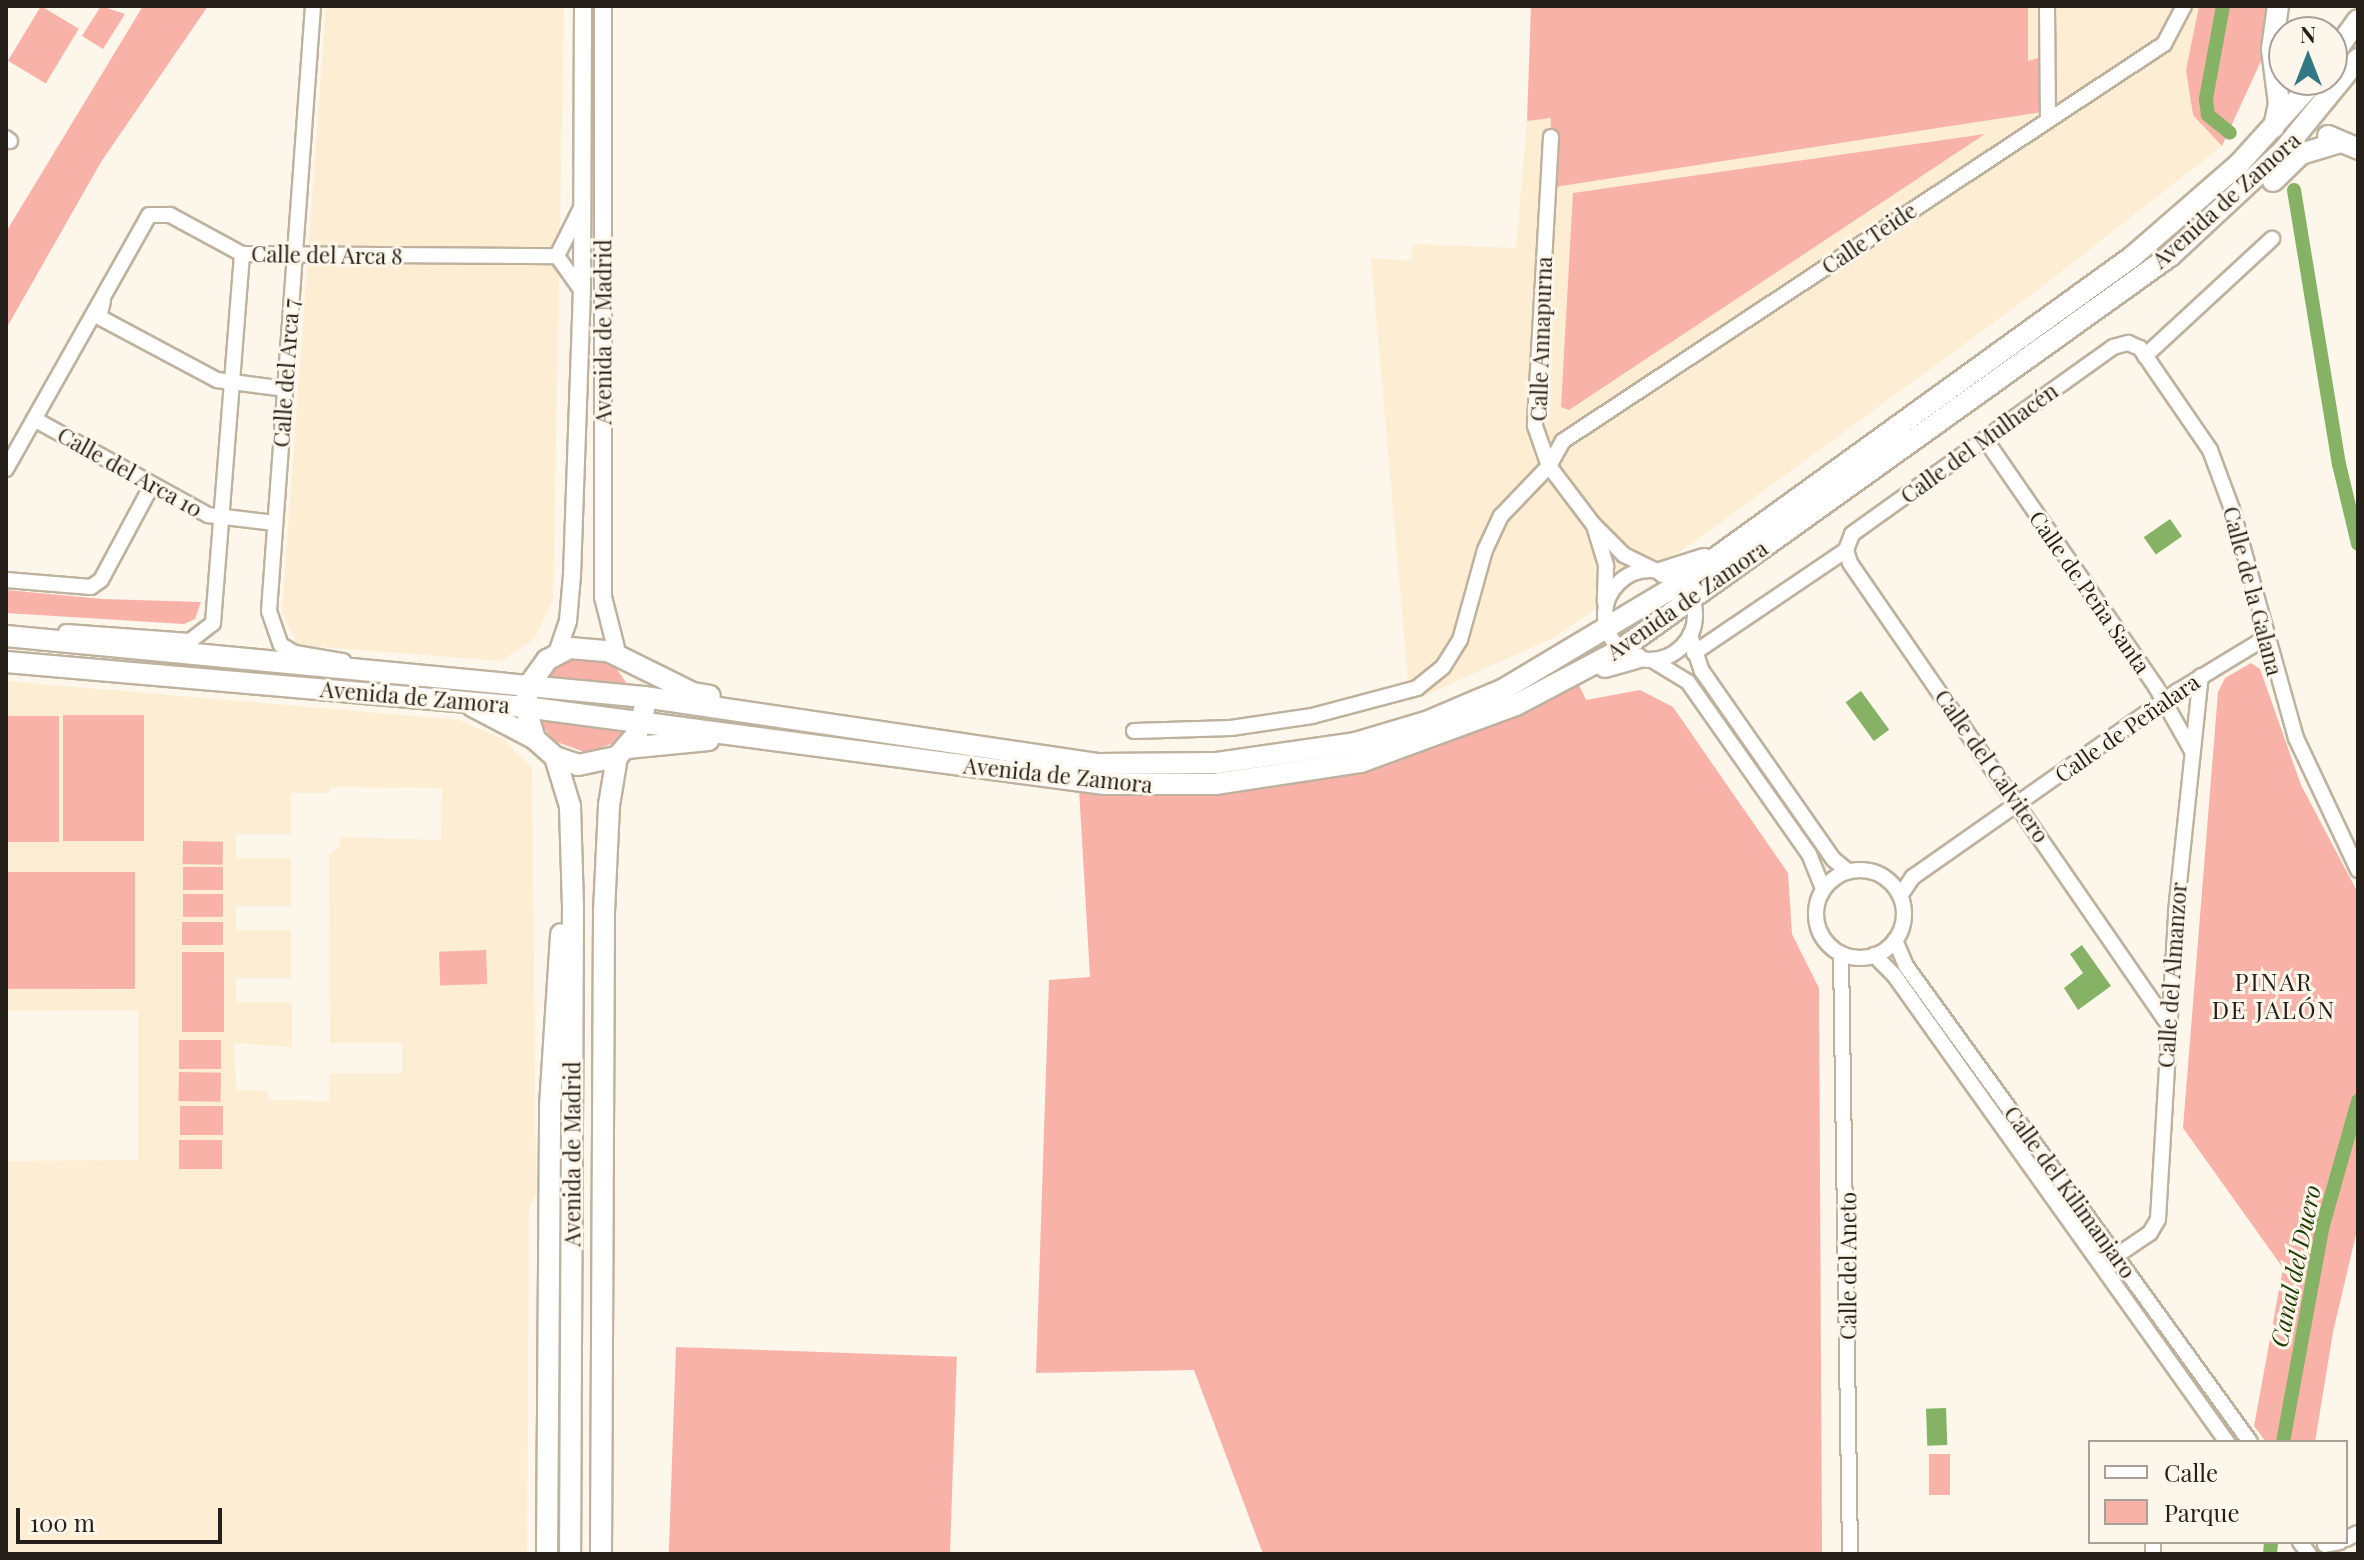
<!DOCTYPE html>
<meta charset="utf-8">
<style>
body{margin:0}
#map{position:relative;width:2364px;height:1560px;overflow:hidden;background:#fdf6ea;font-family:"Playfair Display",serif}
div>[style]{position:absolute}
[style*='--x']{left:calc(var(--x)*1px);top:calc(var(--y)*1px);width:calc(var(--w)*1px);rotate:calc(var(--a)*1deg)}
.built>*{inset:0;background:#fdedd2}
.green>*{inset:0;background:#f8b2a7;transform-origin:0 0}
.water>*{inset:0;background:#85b265;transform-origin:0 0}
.canal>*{height:14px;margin:-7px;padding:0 7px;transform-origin:7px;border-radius:7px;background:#85b265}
.roads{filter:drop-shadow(2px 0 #beb29f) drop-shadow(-2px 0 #beb29f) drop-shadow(0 2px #beb29f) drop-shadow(0 -2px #beb29f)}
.minor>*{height:14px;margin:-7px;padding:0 7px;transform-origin:7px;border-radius:7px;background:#fff}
.minor>.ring{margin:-7px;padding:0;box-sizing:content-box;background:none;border:14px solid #fff;border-radius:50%}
.major>*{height:16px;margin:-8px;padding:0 8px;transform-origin:8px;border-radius:8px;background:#fff}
.highway>*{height:20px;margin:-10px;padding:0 10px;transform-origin:10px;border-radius:10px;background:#fff}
span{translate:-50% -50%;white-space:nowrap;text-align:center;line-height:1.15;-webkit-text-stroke:6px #fdf6ea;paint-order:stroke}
.street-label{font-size:22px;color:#241f18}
.neighbourhood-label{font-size:24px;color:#241f18;letter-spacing:2px}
.water-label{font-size:24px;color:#1e3a02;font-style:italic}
.frame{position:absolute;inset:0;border:8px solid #241f18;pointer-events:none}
.legend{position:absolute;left:2088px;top:1440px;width:260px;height:104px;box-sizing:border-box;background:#fdf6ea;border:2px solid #a6a096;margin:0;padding:10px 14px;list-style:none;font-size:24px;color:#241f18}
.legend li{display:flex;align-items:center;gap:16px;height:40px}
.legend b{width:40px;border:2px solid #a6a096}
.north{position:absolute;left:2268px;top:16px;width:80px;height:80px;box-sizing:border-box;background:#fdf6ea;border:2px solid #a6a096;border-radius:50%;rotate:0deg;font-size:22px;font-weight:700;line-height:32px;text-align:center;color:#241f18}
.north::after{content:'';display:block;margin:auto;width:28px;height:36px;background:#317784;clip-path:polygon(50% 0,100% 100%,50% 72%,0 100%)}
.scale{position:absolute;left:16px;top:1508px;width:206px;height:36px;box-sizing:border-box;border:4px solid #241f18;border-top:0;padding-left:10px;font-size:24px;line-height:28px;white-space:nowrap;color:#241f18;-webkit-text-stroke:6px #fdf6ea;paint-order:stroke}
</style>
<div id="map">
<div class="built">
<div style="clip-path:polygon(326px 6px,564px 6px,553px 601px,534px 639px,501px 661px,298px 645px,282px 612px)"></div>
<div style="clip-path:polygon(2028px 6px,2199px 6px,2186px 70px,2193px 115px,2222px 146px,2030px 296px,1695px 541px,1553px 638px,1410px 702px,1371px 258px,1411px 261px,1413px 244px,1516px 248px,1527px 121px,2027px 62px)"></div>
<div style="clip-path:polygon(evenodd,6px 681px,459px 720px,503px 739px,532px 768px,536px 1195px,529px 1208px,527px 1554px,6px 1554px,6px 1161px,138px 1160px,138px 1010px,6px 1011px,6px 989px,135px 990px,135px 873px,6px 872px,6px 842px,58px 842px,59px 717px,6px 716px,6px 681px,330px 787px,442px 788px,441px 840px,340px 837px,340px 846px,329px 855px,330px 1043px,402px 1043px,402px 1073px,330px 1073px,329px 1101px,268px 1100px,268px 1091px,237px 1090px,233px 1043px,292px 1047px,292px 1002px,236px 1002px,236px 978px,291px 978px,291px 930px,236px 930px,236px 906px,291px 906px,291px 858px,236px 858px,236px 834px,291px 834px,291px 793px,329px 793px,330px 787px)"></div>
</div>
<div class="green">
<div style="left:41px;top:6px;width:44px;height:64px;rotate:31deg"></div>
<div style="clip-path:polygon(101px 6px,125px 14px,103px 49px,82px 36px)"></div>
<div style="clip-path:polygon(143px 6px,208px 6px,101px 162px,6px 329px,6px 232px)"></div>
<div style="clip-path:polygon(1531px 6px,2028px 6px,2028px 61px,2048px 55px,2048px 111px,1548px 188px,1551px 118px,1527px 121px)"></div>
<div style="clip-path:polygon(2199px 6px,2268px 6px,2261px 61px,2222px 146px,2193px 115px,2186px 70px)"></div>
<div style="clip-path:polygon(1985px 134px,1569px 410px,1561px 407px,1573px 193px)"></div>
<div style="clip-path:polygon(6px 590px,103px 599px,201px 602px,195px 619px,184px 624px,6px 613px)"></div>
<div style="clip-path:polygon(576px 656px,614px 665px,632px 691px,545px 680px,549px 671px)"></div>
<div style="clip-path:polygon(2251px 663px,2260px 669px,2301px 785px,2358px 893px,2358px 1226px,2333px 1332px,2315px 1442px,2266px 1442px,2254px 1426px,2283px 1268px,2183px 1128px,2218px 692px,2225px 678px)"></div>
<div style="clip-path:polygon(1579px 685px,1586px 700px,1640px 690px,1673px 707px,1788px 873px,1792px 934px,1819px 988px,1822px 1554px,1263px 1554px,1194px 1370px,1036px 1373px,1049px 980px,1090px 977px,1079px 789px,1243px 791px,1342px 774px,1497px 725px)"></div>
<div style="left:63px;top:715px;width:81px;height:126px"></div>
<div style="clip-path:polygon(542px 715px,630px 725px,616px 742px,587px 753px,554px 741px,542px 725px)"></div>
<div style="left:6px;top:716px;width:53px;height:126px"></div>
<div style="left:183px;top:841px;width:40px;height:23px;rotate:1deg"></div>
<div style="left:183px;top:867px;width:40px;height:23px"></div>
<div style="left:6px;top:872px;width:129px;height:117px"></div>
<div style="left:183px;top:894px;width:40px;height:23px"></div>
<div style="left:182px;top:922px;width:41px;height:23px"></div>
<div style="left:486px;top:950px;width:34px;height:47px;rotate:88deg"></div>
<div style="left:182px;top:952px;width:42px;height:80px"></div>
<div style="left:179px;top:1040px;width:42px;height:29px"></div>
<div style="left:179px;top:1072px;width:42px;height:29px;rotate:1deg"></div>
<div style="left:180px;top:1106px;width:43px;height:29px"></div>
<div style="left:179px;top:1140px;width:43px;height:29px"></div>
<div style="left:676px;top:1347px;width:281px;height:207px;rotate:2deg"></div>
<div style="left:1929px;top:1454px;width:21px;height:41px"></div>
</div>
<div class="water">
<div style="left:2170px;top:519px;width:21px;height:32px;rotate:55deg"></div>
<div style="left:1861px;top:691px;width:48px;height:19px;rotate:54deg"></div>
<div style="clip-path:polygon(2082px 945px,2111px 986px,2078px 1010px,2064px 988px,2083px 973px,2070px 954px)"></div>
<div style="left:1946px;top:1408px;width:37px;height:20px;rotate:88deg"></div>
</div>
<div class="canal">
<div style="--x:2223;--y:6;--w:95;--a:100.4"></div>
<div style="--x:2206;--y:99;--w:16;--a:83"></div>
<div style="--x:2208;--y:115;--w:28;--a:39"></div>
<div style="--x:2294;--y:190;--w:278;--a:80.7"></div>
<div style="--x:2339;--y:464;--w:82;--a:76.6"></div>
<div style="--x:2283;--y:1442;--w:221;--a:-79.6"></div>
<div style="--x:2323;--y:1225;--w:129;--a:-74.2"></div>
<div style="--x:2270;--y:1554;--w:12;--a:-85"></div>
</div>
<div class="roads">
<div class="minor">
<div style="--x:313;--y:6;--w:607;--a:94.16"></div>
<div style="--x:269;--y:611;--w:36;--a:71"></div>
<div style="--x:281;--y:645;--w:16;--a:30"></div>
<div style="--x:295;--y:653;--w:49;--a:9.5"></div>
<div style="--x:2047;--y:6;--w:112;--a:89.5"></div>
<div style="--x:1551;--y:137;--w:289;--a:93.2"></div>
<div style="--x:1535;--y:426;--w:42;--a:70.7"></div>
<div style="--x:1549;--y:466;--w:73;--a:52.8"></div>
<div style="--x:1593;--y:524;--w:44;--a:45"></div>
<div style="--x:1624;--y:555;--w:37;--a:26"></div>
<div style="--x:6;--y:138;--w:5;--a:37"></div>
<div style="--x:557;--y:256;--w:56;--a:-63.4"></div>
<div style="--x:557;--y:256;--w:43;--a:54.5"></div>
<div style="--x:103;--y:301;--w:16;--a:104"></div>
<div style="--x:99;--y:317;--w:134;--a:28.1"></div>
<div style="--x:217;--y:380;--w:69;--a:7.5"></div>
<div style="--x:2145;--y:356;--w:173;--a:-42.7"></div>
<div style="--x:34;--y:419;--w:199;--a:28.9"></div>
<div style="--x:208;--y:515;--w:67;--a:6.8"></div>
<div style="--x:1985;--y:439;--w:301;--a:55.4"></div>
<div style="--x:2156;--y:687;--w:71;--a:60.6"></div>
<div style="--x:6;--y:469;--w:291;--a:-60.6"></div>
<div style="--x:149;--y:215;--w:21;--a:0"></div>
<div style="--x:170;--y:215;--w:82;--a:28.4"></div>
<div style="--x:242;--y:254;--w:315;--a:0.4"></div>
<div style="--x:1595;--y:529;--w:39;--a:73"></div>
<div style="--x:1606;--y:566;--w:36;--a:92"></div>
<div class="ring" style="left:1605px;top:570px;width:76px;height:76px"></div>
<div style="--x:6;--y:580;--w:85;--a:4.7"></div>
<div style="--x:91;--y:587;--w:12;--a:-35"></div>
<div style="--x:101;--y:580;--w:108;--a:-61.8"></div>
<div style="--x:66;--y:632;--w:124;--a:4.2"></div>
<div style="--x:190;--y:641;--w:29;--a:-38"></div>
<div style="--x:213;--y:623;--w:370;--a:-85.5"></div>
<div style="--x:1690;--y:635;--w:38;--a:72"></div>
<div style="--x:1702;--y:671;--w:229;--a:55.1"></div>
<div style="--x:1833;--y:859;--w:19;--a:39"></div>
<div style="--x:1694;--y:653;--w:184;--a:-34.1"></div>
<div style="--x:1652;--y:660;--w:42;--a:31.4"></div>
<div style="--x:1688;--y:682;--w:210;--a:54.9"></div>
<div style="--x:1809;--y:854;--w:38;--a:68"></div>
<div style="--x:1134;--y:731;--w:97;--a:-1.8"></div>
<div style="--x:1231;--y:728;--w:82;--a:-8.4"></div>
<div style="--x:1312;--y:716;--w:109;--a:-14.9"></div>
<div style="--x:1417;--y:688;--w:33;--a:-39"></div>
<div style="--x:1443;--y:667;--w:32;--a:-58"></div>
<div style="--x:1460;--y:640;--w:93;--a:-74.5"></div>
<div style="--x:1485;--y:550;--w:38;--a:-65"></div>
<div style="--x:1501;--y:516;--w:69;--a:-46.2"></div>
<div style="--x:1549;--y:466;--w:29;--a:-61"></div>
<div style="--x:1563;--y:441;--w:720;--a:-33.45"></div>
<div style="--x:2164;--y:44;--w:43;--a:-62.2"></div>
<div class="ring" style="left:1816px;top:870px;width:74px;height:74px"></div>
<div style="--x:1900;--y:896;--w:23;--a:-56"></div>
<div style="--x:1913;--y:877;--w:324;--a:-35.1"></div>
<div style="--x:2178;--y:691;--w:102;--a:-31.3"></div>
<div style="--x:1895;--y:940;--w:28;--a:67"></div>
<div style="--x:1906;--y:966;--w:587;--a:54.14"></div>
<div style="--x:1841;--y:954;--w:600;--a:89.14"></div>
<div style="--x:1874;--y:955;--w:28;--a:45"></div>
<div style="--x:1894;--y:975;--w:574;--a:54.51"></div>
<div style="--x:2168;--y:1024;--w:560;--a:-124.6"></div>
<div style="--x:1850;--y:563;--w:14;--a:-107"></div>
<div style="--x:1846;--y:550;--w:17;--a:-69"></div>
<div style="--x:1852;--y:534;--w:321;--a:-35.6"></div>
<div style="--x:2113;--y:347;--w:16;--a:-15"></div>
<div style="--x:2128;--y:343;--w:13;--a:23"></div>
<div style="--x:2140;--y:348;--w:124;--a:55.5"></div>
<div style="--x:2210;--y:450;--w:63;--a:69.6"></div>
<div style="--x:2232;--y:509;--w:238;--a:74.4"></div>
<div style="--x:2296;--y:738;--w:146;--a:64.8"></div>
<div style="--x:2116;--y:1256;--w:41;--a:-34.1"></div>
<div style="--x:2150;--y:1233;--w:16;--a:-60"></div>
<div style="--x:2158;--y:1219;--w:308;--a:-86.6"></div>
<div style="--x:2176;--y:912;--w:237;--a:-84"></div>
<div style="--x:2346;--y:1539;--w:13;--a:-27"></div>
<div style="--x:2153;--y:1542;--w:12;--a:90"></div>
<div style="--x:2300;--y:1542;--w:15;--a:53"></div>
<div style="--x:2325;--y:1545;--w:15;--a:-11"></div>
</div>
<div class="major">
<div style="--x:603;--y:6;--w:591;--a:90"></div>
<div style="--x:603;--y:597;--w:61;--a:75.7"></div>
<div style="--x:557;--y:653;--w:34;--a:-71"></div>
<div style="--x:568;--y:621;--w:46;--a:-85"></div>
<div style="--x:572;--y:575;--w:284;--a:-88"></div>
<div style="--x:582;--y:291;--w:285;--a:-89.8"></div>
</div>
<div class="highway">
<div style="--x:2332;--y:56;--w:44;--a:-54.2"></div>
<div style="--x:2274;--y:127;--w:24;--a:-78"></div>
<div style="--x:2279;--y:104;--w:55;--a:-97.3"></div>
<div style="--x:2272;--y:49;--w:43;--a:-82.1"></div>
<div style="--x:2328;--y:136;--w:33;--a:23"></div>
<div style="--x:2273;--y:181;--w:39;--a:-44"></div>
<div style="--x:2301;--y:154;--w:39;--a:-17"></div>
<div style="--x:1663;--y:572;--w:43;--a:-17.6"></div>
<div style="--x:6;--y:636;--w:641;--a:5.46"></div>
<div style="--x:644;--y:697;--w:461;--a:8.4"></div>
<div style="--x:1100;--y:764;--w:117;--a:-0.5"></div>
<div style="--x:1217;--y:763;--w:139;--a:-8.2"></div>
<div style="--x:1355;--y:743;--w:77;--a:-16.6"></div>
<div style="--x:1429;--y:721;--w:82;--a:-23.1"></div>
<div style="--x:1504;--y:689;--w:206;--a:-30.9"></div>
<div style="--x:1681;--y:583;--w:556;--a:-35.86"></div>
<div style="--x:2132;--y:257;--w:142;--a:-41"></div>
<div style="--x:2239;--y:164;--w:113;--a:-47.9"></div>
<div style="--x:6;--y:662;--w:521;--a:4.96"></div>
<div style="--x:525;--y:707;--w:585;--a:7.56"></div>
<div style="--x:1105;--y:784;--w:110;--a:0"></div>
<div style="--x:1215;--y:784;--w:148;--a:-8.6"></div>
<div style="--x:1361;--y:762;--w:165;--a:-20.2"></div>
<div style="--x:1516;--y:705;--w:118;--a:-27.9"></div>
<div style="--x:1620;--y:650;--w:677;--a:-35.62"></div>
<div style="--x:2170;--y:256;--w:154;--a:-42.9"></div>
<div style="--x:2283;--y:151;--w:119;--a:-50.8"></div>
<div style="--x:1605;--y:667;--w:33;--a:-16"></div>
<div style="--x:472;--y:706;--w:71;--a:27.6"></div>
<div style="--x:535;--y:739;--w:27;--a:42"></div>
<div style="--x:555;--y:757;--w:24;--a:19"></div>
<div style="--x:578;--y:765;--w:40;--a:-12"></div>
<div style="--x:617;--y:757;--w:30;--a:-49"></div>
<div style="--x:637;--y:734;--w:26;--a:-74"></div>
<div style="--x:535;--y:739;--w:34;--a:-107"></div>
<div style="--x:525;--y:707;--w:22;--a:-80"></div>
<div style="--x:529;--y:685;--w:31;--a:-54"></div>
<div style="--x:547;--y:660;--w:26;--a:-28"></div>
<div style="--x:570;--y:648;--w:38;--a:5"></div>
<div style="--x:608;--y:651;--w:95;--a:26.3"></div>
<div style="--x:693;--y:693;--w:17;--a:10"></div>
<div style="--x:627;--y:748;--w:82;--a:-5.6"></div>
<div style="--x:555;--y:757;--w:51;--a:73"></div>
<div style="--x:570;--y:806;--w:99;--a:88.3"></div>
<div style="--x:573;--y:905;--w:649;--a:90.26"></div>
<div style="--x:547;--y:1554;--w:448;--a:-89.6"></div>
<div style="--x:550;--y:1106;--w:172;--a:-86.3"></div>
<div style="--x:601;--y:1554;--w:642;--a:-89.73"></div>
<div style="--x:604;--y:912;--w:107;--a:-87.3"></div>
<div style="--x:609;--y:805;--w:49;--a:-80.5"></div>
</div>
</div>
<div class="street-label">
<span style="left:2226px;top:200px;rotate:-42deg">Avenida de Zamora</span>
<span style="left:1869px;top:238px;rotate:-34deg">Calle Teide</span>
<span style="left:327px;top:255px;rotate:1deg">Calle del Arca 8</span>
<span style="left:603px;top:332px;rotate:-90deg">Avenida de Madrid</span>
<span style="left:1541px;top:339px;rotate:-88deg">Calle Annapurna</span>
<span style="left:286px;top:373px;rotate:-86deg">Calle del Arca 7</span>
<span style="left:1979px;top:443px;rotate:-36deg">Calle del Mulhacén</span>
<span style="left:130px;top:472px;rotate:29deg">Calle del Arca 10</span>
<span style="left:2253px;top:591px;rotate:75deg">Calle de la Galana</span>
<span style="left:2090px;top:592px;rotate:55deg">Calle de Peña Santa</span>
<span style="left:1687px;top:600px;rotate:-35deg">Avenida de Zamora</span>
<span style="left:415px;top:697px;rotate:5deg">Avenida de Zamora</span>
<span style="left:2127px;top:728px;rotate:-35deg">Calle de Peñalara</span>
<span style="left:1992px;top:766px;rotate:55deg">Calle del Calvitero</span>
<span style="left:1058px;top:775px;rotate:6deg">Avenida de Zamora</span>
<span style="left:2172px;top:975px;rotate:-86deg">Calle del Almanzor</span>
<span style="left:572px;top:1154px;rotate:-90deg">Avenida de Madrid</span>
<span style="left:2070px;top:1192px;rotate:54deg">Calle del Kilimanjaro</span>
<span style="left:1848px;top:1266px;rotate:-90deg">Calle del Aneto</span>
</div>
<div class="neighbourhood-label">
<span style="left:2274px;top:996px">PINAR<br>DE JALÓN</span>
</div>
<div class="water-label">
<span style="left:2295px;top:1266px;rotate:-78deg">Canal del Duero</span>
</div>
<div class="frame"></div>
<ul class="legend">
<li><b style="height:10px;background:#fff"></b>Calle</li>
<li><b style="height:22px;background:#f8b2a7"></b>Parque</li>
</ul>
<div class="north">N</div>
<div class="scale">100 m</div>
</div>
